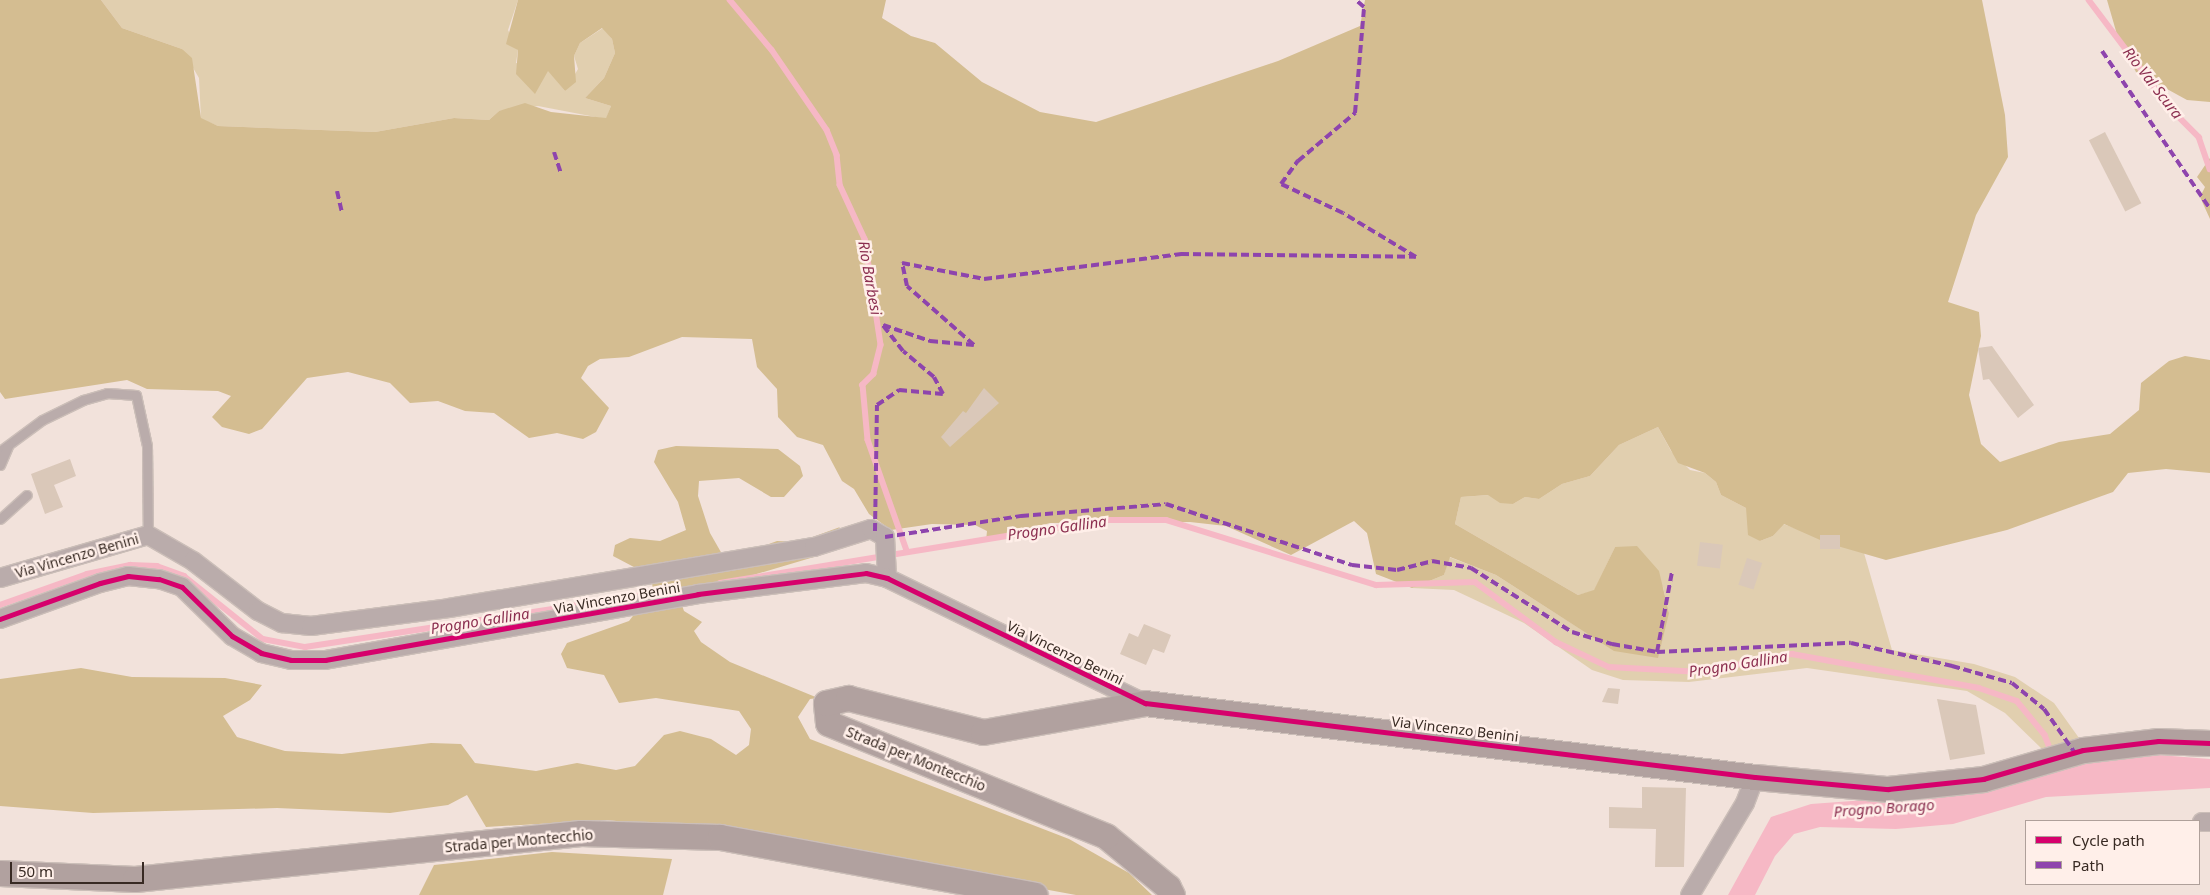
<!DOCTYPE html>
<style>
body{margin:0}
#map{position:relative;width:2210px;height:895px;overflow:hidden;background:#f2e2db;font-family:"Noto Sans",sans-serif}
div>[style]{position:absolute}
[style*='--x']{left:calc(var(--x)*1px);top:calc(var(--y)*1px);width:calc(var(--w)*1px);rotate:calc(var(--a)*1deg)}
.green>*{inset:0;background:#e1cfaf}
.forest>*{inset:0;background:#d4bd91}
.water>*{inset:0;background:#f6b8c5}
.stream>*{height:5.5px;margin:-2.75px;padding:0 2.75px;transform-origin:2.75px;border-radius:2.75px;background:#f6b8c5}
.building>*{inset:0;background:#dac8b9;transform-origin:0 0}
.roads{filter:drop-shadow(1px 0 #cbbeb8) drop-shadow(-1px 0 #cbbeb8) drop-shadow(0 1px #cbbeb8) drop-shadow(0 -1px #cbbeb8)}
.lane>*{height:9px;margin:-4.5px;padding:0 4.5px;transform-origin:4.5px;border-radius:4.5px;background:#baacab}
.street>*{height:18px;margin:-9px;padding:0 9px;transform-origin:9px;border-radius:9px;background:#baacab}
.secondary>*{height:25px;margin:-12.5px;padding:0 12.5px;transform-origin:12.5px;border-radius:12.5px;background:#b1a19f}
.quiet>*{height:4px;margin-top:-2px;transform-origin:0;background:repeating-linear-gradient(90deg,#8e44ad 0 8px,transparent 0 12px)}
.cycleway>*{height:5px;margin:-2.5px;padding:0 2.5px;transform-origin:2.5px;border-radius:2.5px;background:#d6006c}
span{translate:-50% -50%;white-space:nowrap;text-align:center;line-height:1.15;-webkit-text-stroke:5px #ffefe9;paint-order:stroke}
.street-label{font-size:14px;color:#382a23}
.water-label{font-size:15px;color:#8c2f50;font-style:italic}
.legend{position:absolute;left:2025px;top:820px;width:175px;height:65px;box-sizing:border-box;background:#ffefe9;border:1px solid #afa09a;margin:0;padding:6px 9px;list-style:none;font-size:15px;color:#382a23}
.legend li{display:flex;align-items:center;gap:10px;height:25px}
.legend b{width:25px;border:1px solid #afa09a}
.scale{position:absolute;left:10px;top:862px;width:134px;height:22px;box-sizing:border-box;border:2px solid #382a23;border-top:0;padding-left:6px;font-size:15px;line-height:18px;white-space:nowrap;color:#382a23;-webkit-text-stroke:4px #ffefe9;paint-order:stroke}
</style>
<div id="map">
<div class="green">
<div style="clip-path:polygon(101px 0,518px 0,508px 30px,518px 50px,516px 63px,548px 70px,565px 91px,578px 69px,574px 56px,580px 43px,603px 28px,612px 39px,615px 53px,604px 78px,585px 98px,611px 106px,606px 119px,538px 106px,499px 111px,489px 120px,454px 118px,375px 132px,218px 126px,201px 119px,199px 78px,182px 49px,122px 28px)"></div>
<div style="clip-path:polygon(1658px 427px,1671px 451px,1690px 470px,1705px 473px,1716px 482px,1721px 495px,1746px 508px,1760px 541px,1773px 536px,1783px 524px,1864px 553px,1892px 650px,1974px 664px,2015px 677px,2054px 703px,2079px 738px,2043px 750px,2005px 713px,1967px 691px,1807px 668px,1689px 682px,1623px 680px,1592px 670px,1524px 623px,1454px 590px,1412px 588px,1444px 575px,1449px 557px,1496px 575px,1588px 634px,1669px 613px,1663px 587px,1615px 547px,1594px 591px,1578px 595px,1455px 524px,1461px 497px,1489px 495px,1513px 504px,1525px 497px,1539px 499px,1562px 484px,1590px 476px,1619px 445px)"></div>
</div>
<div class="forest">
<div style="clip-path:polygon(0 0,101px 0,122px 28px,182px 49px,192px 58px,201px 118px,218px 126px,375px 132px,454px 118px,489px 120px,499px 111px,525px 103px,551px 112px,606px 118px,611px 106px,585px 98px,604px 78px,615px 53px,612px 39px,602px 28px,580px 43px,574px 56px,576px 82px,565px 91px,548px 71px,535px 94px,516px 74px,518px 50px,506px 44px,518px 0,886px 0,882px 18px,911px 36px,935px 43px,982px 82px,1040px 112px,1096px 122px,1278px 61px,1360px 26px,1365px 0,1982px 0,2005px 115px,2008px 157px,1976px 215px,1948px 302px,1979px 312px,1981px 336px,1969px 395px,1981px 444px,2000px 462px,2059px 442px,2110px 434px,2139px 410px,2141px 383px,2169px 361px,2185px 356px,2210px 360px,2210px 473px,2166px 469px,2128px 473px,2113px 492px,2007px 530px,1886px 560px,1827px 543px,1784px 524px,1773px 536px,1760px 541px,1748px 535px,1746px 508px,1721px 495px,1716px 482px,1705px 473px,1678px 463px,1658px 427px,1619px 445px,1590px 476px,1562px 484px,1539px 499px,1525px 497px,1513px 504px,1500px 503px,1488px 495px,1461px 497px,1455px 524px,1578px 595px,1594px 590px,1615px 547px,1637px 546px,1659px 571px,1669px 613px,1658px 658px,1614px 651px,1496px 575px,1450px 557px,1444px 575px,1412px 588px,1376px 574px,1367px 533px,1354px 521px,1291px 555px,1226px 526px,1190px 522px,1050px 523px,986px 541px,987px 531px,975px 525px,932px 524px,891px 530px,869px 514px,854px 489px,842px 481px,823px 445px,797px 437px,778px 417px,777px 389px,757px 367px,752px 339px,682px 337px,629px 357px,600px 359px,588px 366px,581px 378px,609px 408px,596px 432px,583px 439px,557px 433px,529px 438px,494px 413px,465px 411px,438px 401px,410px 403px,390px 383px,348px 372px,307px 378px,262px 429px,249px 434px,222px 427px,212px 417px,231px 396px,218px 391px,147px 389px,127px 380px,5px 399px,0 392px)"></div>
<div style="clip-path:polygon(2107px 0,2210px 0,2210px 102px,2187px 100px,2136px 72px,2118px 38px)"></div>
<div style="clip-path:polygon(2210px 158px,2210px 219px,2200px 197px,2205px 187px,2197px 177px)"></div>
<div style="clip-path:polygon(676px 446px,778px 449px,800px 466px,803px 476px,784px 497px,771px 497px,739px 478px,699px 481px,698px 496px,710px 533px,722px 554px,742px 554px,777px 541px,799px 542px,840px 527px,814px 557px,679px 597px,684px 611px,702px 622px,694px 631px,701px 642px,730px 662px,818px 698px,810px 699px,798px 717px,810px 739px,1069px 839px,1129px 873px,1152px 895px,1076px 895px,747px 835px,607px 820px,486px 827px,467px 795px,448px 805px,390px 813px,277px 808px,93px 813px,0 806px,0 679px,81px 668px,132px 677px,225px 678px,262px 685px,250px 700px,223px 716px,237px 737px,285px 751px,342px 754px,431px 743px,461px 744px,475px 763px,536px 771px,577px 763px,616px 770px,635px 766px,664px 735px,680px 731px,711px 739px,736px 755px,749px 745px,751px 729px,739px 711px,656px 698px,619px 703px,604px 675px,567px 668px,561px 654px,567px 643px,629px 621px,653px 590px,651px 576px,613px 556px,615px 545px,630px 538px,660px 541px,686px 530px,678px 502px,654px 462px,658px 450px)"></div>
<div style="clip-path:polygon(552px 852px,672px 859px,663px 895px,419px 895px,434px 865px)"></div>
</div>
<div class="water">
<div style="clip-path:polygon(2146px 754px,2210px 759px,2210px 788px,2046px 797px,1953px 824px,1896px 829px,1820px 827px,1794px 834px,1775px 856px,1755px 895px,1728px 895px,1771px 817px,1811px 804px,1935px 795px,2080px 759px)"></div>
</div>
<div class="stream">
<div style="--x:730;--y:0;--w:65;--a:50"></div>
<div style="--x:772;--y:50;--w:97;--a:55.5"></div>
<div style="--x:827;--y:130;--w:27;--a:68"></div>
<div style="--x:837;--y:155;--w:30;--a:84"></div>
<div style="--x:840;--y:185;--w:60;--a:65.2"></div>
<div style="--x:865;--y:239;--w:107;--a:81.4"></div>
<div style="--x:881;--y:345;--w:30;--a:104"></div>
<div style="--x:874;--y:374;--w:16;--a:135"></div>
<div style="--x:863;--y:385;--w:55;--a:84.8"></div>
<div style="--x:868;--y:440;--w:118;--a:70.6"></div>
<div style="--x:2089;--y:0;--w:136;--a:53"></div>
<div style="--x:2171;--y:109;--w:40;--a:45"></div>
<div style="--x:2199;--y:137;--w:34;--a:71"></div>
<div style="--x:720;--y:583;--w:388;--a:-9.3"></div>
<div style="--x:1103;--y:520;--w:63;--a:0"></div>
<div style="--x:1166;--y:520;--w:220;--a:17.2"></div>
<div style="--x:1376;--y:585;--w:99;--a:-1.7"></div>
<div style="--x:1475;--y:582;--w:101;--a:36.5"></div>
<div style="--x:1556;--y:642;--w:59;--a:25.3"></div>
<div style="--x:1609;--y:667;--w:92;--a:3.1"></div>
<div style="--x:1701;--y:672;--w:93;--a:-11.2"></div>
<div style="--x:1792;--y:654;--w:190;--a:10.3"></div>
<div style="--x:1979;--y:688;--w:40;--a:18.9"></div>
<div style="--x:2017;--y:701;--w:44;--a:50.5"></div>
<div style="--x:2045;--y:735;--w:19;--a:69"></div>
<div style="--x:0;--y:605;--w:92;--a:-19.6"></div>
<div style="--x:87;--y:574;--w:44;--a:-11.8"></div>
<div style="--x:130;--y:565;--w:27;--a:2"></div>
<div style="--x:157;--y:566;--w:29;--a:20"></div>
<div style="--x:184;--y:576;--w:101;--a:38.6"></div>
<div style="--x:263;--y:639;--w:43;--a:10.8"></div>
<div style="--x:305;--y:647;--w:356;--a:-8.7"></div>
</div>
<div class="building">
<div style="left:2105px;top:132px;width:80px;height:18px;rotate:63deg"></div>
<div style="clip-path:polygon(1992px 346px,2034px 405px,2018px 418px,1989px 379px,1983px 380px,1978px 348px)"></div>
<div style="clip-path:polygon(984px 388px,999px 403px,950px 447px,941px 437px,963px 411px,966px 413px)"></div>
<div style="clip-path:polygon(70px 459px,76px 476px,54px 485px,63px 507px,45px 514px,31px 474px)"></div>
<div style="left:1820px;top:535px;width:20px;height:14px"></div>
<div style="left:1700px;top:542px;width:23px;height:24px;rotate:7deg"></div>
<div style="left:1747px;top:558px;width:16px;height:28px;rotate:18deg"></div>
<div style="clip-path:polygon(1144px 624px,1171px 635px,1164px 653px,1153px 649px,1146px 665px,1120px 654px,1129px 633px,1138px 637px)"></div>
<div style="clip-path:polygon(1608px 688px,1620px 689px,1618px 704px,1602px 702px)"></div>
<div style="clip-path:polygon(1937px 699px,1976px 705px,1985px 754px,1950px 760px)"></div>
<div style="clip-path:polygon(1642px 787px,1686px 788px,1684px 867px,1655px 867px,1656px 829px,1609px 828px,1609px 807px,1642px 808px)"></div>
</div>
<div class="roads">
<div class="lane">
<div style="--x:0;--y:451;--w:52;--a:-36.4"></div>
<div style="--x:42;--y:420;--w:46;--a:-26"></div>
<div style="--x:83;--y:400;--w:25;--a:-16"></div>
<div style="--x:107;--y:393;--w:29;--a:4"></div>
<div style="--x:136;--y:395;--w:52;--a:77.8"></div>
<div style="--x:147;--y:446;--w:89;--a:89.4"></div>
<div style="--x:0;--y:465;--w:21;--a:-67"></div>
<div style="--x:0;--y:519;--w:36;--a:-42"></div>
</div>
<div class="street">
<div style="--x:0;--y:578;--w:154;--a:-16.2"></div>
<div style="--x:148;--y:535;--w:52;--a:30"></div>
<div style="--x:193;--y:561;--w:82;--a:37.6"></div>
<div style="--x:258;--y:611;--w:27;--a:27"></div>
<div style="--x:282;--y:623;--w:29;--a:6"></div>
<div style="--x:311;--y:626;--w:139;--a:-7.4"></div>
<div style="--x:449;--y:608;--w:370;--a:-9.5"></div>
<div style="--x:814;--y:547;--w:60;--a:-17.5"></div>
<div style="--x:871;--y:529;--w:16;--a:30"></div>
<div style="--x:885;--y:537;--w:41;--a:87.2"></div>
<div style="--x:0;--y:619;--w:106;--a:-19.8"></div>
<div style="--x:100;--y:583;--w:29;--a:-14"></div>
<div style="--x:128;--y:576;--w:31;--a:6"></div>
<div style="--x:159;--y:579;--w:24;--a:19"></div>
<div style="--x:182;--y:587;--w:70;--a:44.4"></div>
<div style="--x:232;--y:636;--w:34;--a:30"></div>
<div style="--x:261;--y:653;--w:31;--a:13"></div>
<div style="--x:291;--y:660;--w:34;--a:0"></div>
<div style="--x:325;--y:660;--w:379;--a:-10"></div>
<div style="--x:698;--y:594;--w:169;--a:-7.1"></div>
<div style="--x:866;--y:573;--w:22;--a:13"></div>
<div style="--x:887;--y:578;--w:287;--a:25.9"></div>
<div style="--x:2202;--y:822;--w:8;--a:0"></div>
<div style="--x:1690;--y:895;--w:107;--a:-59.1"></div>
<div style="--x:1745;--y:803;--w:28;--a:-69"></div>
</div>
<div class="secondary">
<div style="--x:0;--y:873;--w:135;--a:2.5"></div>
<div style="--x:135;--y:879;--w:448;--a:-5.9"></div>
<div style="--x:581;--y:833;--w:139;--a:1.6"></div>
<div style="--x:720;--y:837;--w:320;--a:10.4"></div>
<div style="--x:1172;--y:895;--w:9;--a:-117"></div>
<div style="--x:1168;--y:887;--w:80;--a:-140.6"></div>
<div style="--x:1106;--y:836;--w:300;--a:-157.9"></div>
<div style="--x:828;--y:723;--w:20;--a:-96"></div>
<div style="--x:826;--y:703;--w:23;--a:-13"></div>
<div style="--x:848;--y:698;--w:139;--a:14.1"></div>
<div style="--x:983;--y:732;--w:165;--a:-10.1"></div>
<div style="--x:1145;--y:703;--w:614;--a:6.92"></div>
<div style="--x:1755;--y:777;--w:134;--a:5.2"></div>
<div style="--x:1888;--y:789;--w:96;--a:-6"></div>
<div style="--x:1983;--y:779;--w:104;--a:-16.2"></div>
<div style="--x:2083;--y:750;--w:76;--a:-6.8"></div>
<div style="--x:2158;--y:741;--w:52;--a:2.2"></div>
</div>
</div>
<div class="quiet">
<div style="--x:2102;--y:51;--w:191;--a:55.6"></div>
<div style="--x:554;--y:152;--w:22;--a:72"></div>
<div style="--x:337;--y:191;--w:22;--a:77"></div>
<div style="--x:875;--y:531;--w:126;--a:-89.1"></div>
<div style="--x:877;--y:405;--w:27;--a:-34"></div>
<div style="--x:899;--y:390;--w:44;--a:5.2"></div>
<div style="--x:943;--y:394;--w:19;--a:-118"></div>
<div style="--x:934;--y:377;--w:40;--a:-140"></div>
<div style="--x:903;--y:351;--w:33;--a:-128"></div>
<div style="--x:883;--y:325;--w:50;--a:18.8"></div>
<div style="--x:930;--y:341;--w:44;--a:5.2"></div>
<div style="--x:974;--y:345;--w:89;--a:-138.6"></div>
<div style="--x:907;--y:286;--w:24;--a:-102"></div>
<div style="--x:902;--y:263;--w:84;--a:11"></div>
<div style="--x:984;--y:279;--w:199;--a:-7.2"></div>
<div style="--x:1181;--y:254;--w:235;--a:0.7"></div>
<div style="--x:1416;--y:257;--w:85;--a:-148.9"></div>
<div style="--x:1343;--y:213;--w:68;--a:-154.9"></div>
<div style="--x:1281;--y:184;--w:29;--a:-54"></div>
<div style="--x:1298;--y:161;--w:75;--a:-40.1"></div>
<div style="--x:1355;--y:113;--w:106;--a:-85.1"></div>
<div style="--x:1364;--y:7;--w:11;--a:-139"></div>
<div style="--x:885;--y:537;--w:138;--a:-8.8"></div>
<div style="--x:1021;--y:516;--w:145;--a:-4.7"></div>
<div style="--x:1166;--y:504;--w:196;--a:18.2"></div>
<div style="--x:1352;--y:565;--w:45;--a:6.3"></div>
<div style="--x:1397;--y:570;--w:36;--a:-14"></div>
<div style="--x:1432;--y:561;--w:40;--a:10"></div>
<div style="--x:1471;--y:568;--w:120;--a:32.4"></div>
<div style="--x:1572;--y:632;--w:42;--a:16.7"></div>
<div style="--x:1612;--y:644;--w:46;--a:10.1"></div>
<div style="--x:1657;--y:652;--w:194;--a:-2.7"></div>
<div style="--x:1851;--y:643;--w:104;--a:12.8"></div>
<div style="--x:1952;--y:666;--w:62;--a:15.8"></div>
<div style="--x:2012;--y:683;--w:41;--a:39.1"></div>
<div style="--x:2044;--y:709;--w:54;--a:54.8"></div>
<div style="--x:1657;--y:652;--w:81;--a:-79.4"></div>
</div>
<div class="cycleway">
<div style="--x:0;--y:619;--w:106;--a:-19.8"></div>
<div style="--x:100;--y:583;--w:29;--a:-14"></div>
<div style="--x:128;--y:576;--w:31;--a:6"></div>
<div style="--x:159;--y:579;--w:24;--a:19"></div>
<div style="--x:182;--y:587;--w:70;--a:44.4"></div>
<div style="--x:232;--y:636;--w:34;--a:30"></div>
<div style="--x:261;--y:653;--w:31;--a:13"></div>
<div style="--x:291;--y:660;--w:34;--a:0"></div>
<div style="--x:325;--y:660;--w:379;--a:-10"></div>
<div style="--x:698;--y:594;--w:169;--a:-7.1"></div>
<div style="--x:866;--y:573;--w:22;--a:13"></div>
<div style="--x:887;--y:578;--w:287;--a:25.9"></div>
<div style="--x:1145;--y:703;--w:614;--a:6.92"></div>
<div style="--x:1755;--y:777;--w:134;--a:5.2"></div>
<div style="--x:1888;--y:789;--w:96;--a:-6"></div>
<div style="--x:1983;--y:779;--w:104;--a:-16.2"></div>
<div style="--x:2083;--y:750;--w:76;--a:-6.8"></div>
<div style="--x:2158;--y:741;--w:52;--a:2.2"></div>
</div>
<div class="street-label">
<span style="left:77px;top:556px;rotate:-16deg">Via Vincenzo Benini</span>
<span style="left:617px;top:598px;rotate:-10deg">Via Vincenzo Benini</span>
<span style="left:1065px;top:653px;rotate:26deg">Via Vincenzo Benini</span>
<span style="left:1455px;top:729px;rotate:7deg">Via Vincenzo Benini</span>
<span style="left:916px;top:759px;rotate:22deg">Strada per Montecchio</span>
<span style="left:519px;top:841px;rotate:-5deg">Strada per Montecchio</span>
</div>
<div class="water-label">
<span style="left:2153px;top:83px;rotate:52deg">Rio Val Scura</span>
<span style="left:870px;top:278px;rotate:80deg">Rio Barbesi</span>
<span style="left:1057px;top:528px;rotate:-8deg">Progno Gallina</span>
<span style="left:480px;top:621px;rotate:-9deg">Progno Gallina</span>
<span style="left:1738px;top:664px;rotate:-9deg">Progno Gallina</span>
<span style="left:1884px;top:808px;rotate:-4deg">Progno Borago</span>
</div>
<ul class="legend">
<li><b style="height:6px;background:#d6006c"></b>Cycle path</li>
<li><b style="height:6px;background:#8e44ad"></b>Path</li>
</ul>
<div class="scale">50 m</div>
</div>
